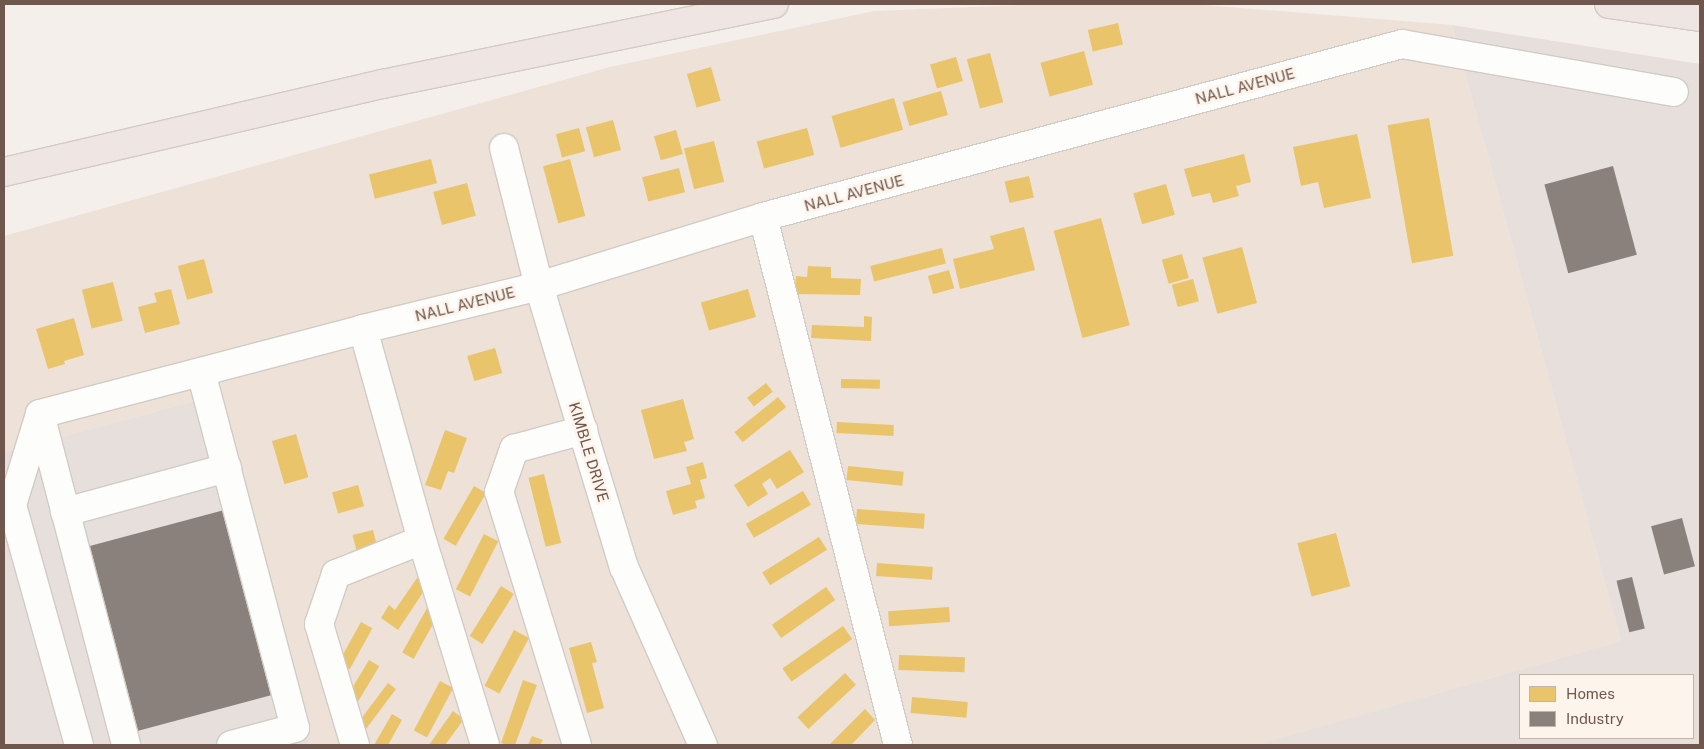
<!DOCTYPE html>
<style>
body{margin:0}
#map{position:relative;width:1704px;height:749px;overflow:hidden;background:#f4efea;font-family:"Public Sans",sans-serif}
div>[style]{position:absolute}
[style*='--x']{left:calc(var(--x)*1px);top:calc(var(--y)*1px);width:calc(var(--w)*1px);rotate:calc(var(--a)*1deg)}
.residential>*{inset:0;background:#ede1d8}
.industrial>*{inset:0;background:#e6dfdb}
.homes>*{inset:0;background:#e9c46a;transform-origin:0 0}
.industry>*{inset:0;background:#8a817c;transform-origin:0 0}
.roads{filter:drop-shadow(1px 0 #d1cbc5) drop-shadow(-1px 0 #d1cbc5) drop-shadow(0 1px #d1cbc5) drop-shadow(0 -1px #d1cbc5)}
.minor>*{height:28px;margin:-14px;padding:0 14px;transform-origin:14px;border-radius:14px;background:#fdfdfc}
.highway>*{height:28px;margin:-14px;padding:0 14px;transform-origin:14px;border-radius:14px;background:#efe6e4}
span{translate:-50% -50%;white-space:nowrap;text-align:center;line-height:1.15;-webkit-text-stroke:5px #fdf4eb;paint-order:stroke}
.street-label{font-size:15px;color:#6f574d}
.frame{position:absolute;inset:0;border:5px solid #6f574d;pointer-events:none}
.legend{position:absolute;left:1519px;top:674px;width:175px;height:65px;box-sizing:border-box;background:#fdf4eb;border:1px solid #c4b5ac;margin:0;padding:6px 9px;list-style:none;font-size:15px;color:#6f574d}
.legend li{display:flex;align-items:center;gap:10px;height:25px}
.legend b{width:25px;border:1px solid #c4b5ac}
</style>
<div id="map">
<div class="residential">
<div style="clip-path:polygon(1047px 4px,1191px 4px,1452px 25px,1621px 641px,1254px 745px,309px 745px,221px 394px,4px 452px,4px 236px,610px 67px,874px 11px)"></div>
</div>
<div class="industrial">
<div style="clip-path:polygon(evenodd,1452px 25px,1700px 64px,1700px 745px,1254px 745px,1621px 641px,1452px 25px,1520px 675px,1693px 675px,1693px 738px,1520px 738px,1520px 675px)"></div>
<div style="clip-path:polygon(221px 394px,309px 745px,4px 745px,4px 452px)"></div>
</div>
<div class="homes">
<div style="left:1118px;top:23px;width:22px;height:31px;rotate:77deg"></div>
<div style="left:1084px;top:51px;width:35px;height:45px;rotate:75deg"></div>
<div style="left:990px;top:53px;width:51px;height:24px;rotate:75deg"></div>
<div style="left:956px;top:57px;width:25px;height:27px;rotate:74deg"></div>
<div style="left:711px;top:67px;width:35px;height:25px;rotate:74deg"></div>
<div style="left:941px;top:91px;width:25px;height:40px;rotate:74deg"></div>
<div style="left:894px;top:98px;width:33px;height:65px;rotate:74deg"></div>
<div style="left:1429px;top:118px;width:140px;height:42px;rotate:80deg"></div>
<div style="left:613px;top:120px;width:31px;height:28px;rotate:75deg"></div>
<div style="left:579px;top:128px;width:24px;height:24px;rotate:75deg"></div>
<div style="left:807px;top:128px;width:28px;height:52px;rotate:75deg"></div>
<div style="left:676px;top:130px;width:25px;height:23px;rotate:74deg"></div>
<div style="clip-path:polygon(1357px 134px,1371px 198px,1324px 208px,1318px 182px,1301px 186px,1293px 147px)"></div>
<div style="left:714px;top:141px;width:42px;height:31px;rotate:76deg"></div>
<div style="clip-path:polygon(1244px 154px,1251px 182px,1236px 186px,1239px 196px,1213px 203px,1210px 193px,1192px 197px,1184px 169px)"></div>
<div style="left:431px;top:159px;width:25px;height:64px;rotate:76deg"></div>
<div style="left:570px;top:159px;width:59px;height:28px;rotate:75deg"></div>
<div style="left:679px;top:168px;width:25px;height:38px;rotate:76deg"></div>
<div style="left:1029px;top:176px;width:22px;height:25px;rotate:77deg"></div>
<div style="left:467px;top:183px;width:34px;height:35px;rotate:75deg"></div>
<div style="left:1166px;top:184px;width:32px;height:34px;rotate:74deg"></div>
<div style="left:1101px;top:218px;width:111px;height:49px;rotate:75deg"></div>
<div style="clip-path:polygon(1024px 227px,1035px 270px,960px 289px,953px 259px,994px 249px,990px 236px)"></div>
<div style="left:1242px;top:247px;width:58px;height:41px;rotate:75deg"></div>
<div style="left:942px;top:248px;width:16px;height:74px;rotate:76deg"></div>
<div style="left:1182px;top:254px;width:25px;height:21px;rotate:74deg"></div>
<div style="left:204px;top:259px;width:35px;height:27px;rotate:75deg"></div>
<div style="clip-path:polygon(808px 266px,831px 267px,831px 278px,861px 279px,860px 295px,795px 294px,796px 276px,807px 277px)"></div>
<div style="left:949px;top:270px;width:19px;height:22px;rotate:74deg"></div>
<div style="left:1193px;top:279px;width:23px;height:22px;rotate:75deg"></div>
<div style="left:113px;top:282px;width:40px;height:32px;rotate:76deg"></div>
<div style="clip-path:polygon(171px 289px,180px 324px,145px 333px,138px 307px,157px 302px,154px 293px)"></div>
<div style="left:748px;top:289px;width:29px;height:49px;rotate:74deg"></div>
<div style="clip-path:polygon(864px 316px,872px 317px,871px 341px,811px 338px,812px 325px,864px 327px)"></div>
<div style="clip-path:polygon(74px 318px,84px 355px,64px 361px,65px 364px,48px 369px,36px 329px)"></div>
<div style="left:495px;top:348px;width:26px;height:29px;rotate:74deg"></div>
<div style="left:841px;top:379px;width:39px;height:9px;rotate:1deg"></div>
<div style="left:766px;top:383px;width:11px;height:24px;rotate:52deg"></div>
<div style="left:778px;top:397px;width:13px;height:56px;rotate:51deg"></div>
<div style="clip-path:polygon(683px 399px,694px 439px,684px 442px,687px 451px,654px 459px,641px 410px)"></div>
<div style="left:837px;top:422px;width:57px;height:11px;rotate:3deg"></div>
<div style="clip-path:polygon(445px 430px,467px 438px,454px 473px,448px 471px,441px 490px,425px 485px)"></div>
<div style="left:296px;top:434px;width:45px;height:25px;rotate:74deg"></div>
<div style="clip-path:polygon(790px 450px,804px 472px,777px 489px,770px 478px,762px 484px,768px 494px,748px 507px,734px 485px)"></div>
<div style="clip-path:polygon(703px 462px,707px 478px,700px 480px,705px 498px,695px 501px,697px 508px,673px 515px,666px 491px,691px 484px,686px 467px)"></div>
<div style="left:848px;top:466px;width:56px;height:14px;rotate:6deg"></div>
<div style="left:544px;top:474px;width:71px;height:16px;rotate:76deg"></div>
<div style="left:358px;top:485px;width:22px;height:27px;rotate:74deg"></div>
<div style="left:474px;top:486px;width:14px;height:61px;rotate:30deg"></div>
<div style="left:803px;top:491px;width:16px;height:66px;rotate:60deg"></div>
<div style="left:857px;top:509px;width:68px;height:15px;rotate:4deg"></div>
<div style="left:373px;top:530px;width:25px;height:21px;rotate:76deg"></div>
<div style="left:1336px;top:533px;width:55px;height:40px;rotate:75deg"></div>
<div style="left:484px;top:534px;width:16px;height:62px;rotate:27deg"></div>
<div style="left:819px;top:537px;width:15px;height:67px;rotate:58deg"></div>
<div style="left:877px;top:563px;width:56px;height:13px;rotate:4deg"></div>
<div style="clip-path:polygon(417px 578px,428px 585px,398px 630px,381px 618px,389px 605px,395px 610px)"></div>
<div style="left:501px;top:586px;width:15px;height:59px;rotate:32deg"></div>
<div style="left:826px;top:587px;width:16px;height:66px;rotate:55deg"></div>
<div style="left:949px;top:607px;width:15px;height:61px;rotate:86deg"></div>
<div style="left:427px;top:608px;width:13px;height:51px;rotate:29deg"></div>
<div style="left:361px;top:622px;width:13px;height:47px;rotate:29deg"></div>
<div style="left:843px;top:626px;width:16px;height:74px;rotate:55deg"></div>
<div style="left:514px;top:630px;width:17px;height:63px;rotate:28deg"></div>
<div style="clip-path:polygon(591px 642px,597px 662px,592px 663px,604px 708px,587px 713px,569px 648px)"></div>
<div style="left:899px;top:655px;width:66px;height:15px;rotate:2deg"></div>
<div style="left:369px;top:660px;width:12px;height:41px;rotate:31deg"></div>
<div style="left:845px;top:673px;width:16px;height:65px;rotate:47deg"></div>
<div style="clip-path:polygon(523px 680px,537px 685px,515px 745px,507px 745px,501px 743px)"></div>
<div style="left:440px;top:681px;width:15px;height:56px;rotate:28deg"></div>
<div style="left:388px;top:683px;width:10px;height:54px;rotate:37deg"></div>
<div style="left:912px;top:697px;width:56px;height:16px;rotate:5deg"></div>
<div style="clip-path:polygon(865px 709px,875px 720px,851px 745px,829px 745px)"></div>
<div style="clip-path:polygon(453px 711px,464px 719px,445px 745px,429px 745px)"></div>
<div style="clip-path:polygon(392px 714px,402px 720px,388px 745px,374px 745px)"></div>
<div style="clip-path:polygon(532px 736px,543px 740px,540px 745px,528px 745px)"></div>
</div>
<div class="industry">
<div style="left:1613px;top:166px;width:92px;height:71px;rotate:75deg"></div>
<div style="left:228px;top:509px;width:191px;height:145px;rotate:75deg"></div>
<div style="left:1682px;top:518px;width:50px;height:32px;rotate:75deg"></div>
<div style="left:1632px;top:577px;width:53px;height:16px;rotate:76deg"></div>
</div>
<div class="roads">
<div class="minor">
<div style="--x:504;--y:148;--w:142;--a:75.8"></div>
<div style="--x:539;--y:286;--w:294;--a:73.2"></div>
<div style="--x:624;--y:567;--w:195;--a:66.1"></div>
<div style="--x:763;--y:217;--w:545;--a:75.66"></div>
<div style="--x:363;--y:329;--w:219;--a:74.4"></div>
<div style="--x:422;--y:540;--w:214;--a:72.9"></div>
<div style="--x:201;--y:372;--w:368;--a:75.2"></div>
<div style="--x:295;--y:728;--w:66;--a:165.1"></div>
<div style="--x:40;--y:414;--w:334;--a:-14.7"></div>
<div style="--x:363;--y:329;--w:181;--a:-13.7"></div>
<div style="--x:539;--y:286;--w:234;--a:-17.1"></div>
<div style="--x:763;--y:217;--w:662;--a:-15.15"></div>
<div style="--x:1402;--y:44;--w:276;--a:10"></div>
<div style="--x:40;--y:414;--w:95;--a:107.1"></div>
<div style="--x:12;--y:505;--w:249;--a:74.4"></div>
<div style="--x:40;--y:414;--w:342;--a:75.4"></div>
<div style="--x:65;--y:512;--w:168;--a:-15.2"></div>
<div style="--x:355;--y:745;--w:126;--a:-106.6"></div>
<div style="--x:319;--y:624;--w:53;--a:-71.2"></div>
<div style="--x:336;--y:574;--w:92;--a:-21.6"></div>
<div style="--x:577;--y:745;--w:265;--a:-107.1"></div>
<div style="--x:499;--y:492;--w:46;--a:-70.8"></div>
<div style="--x:514;--y:449;--w:72;--a:-15.4"></div>
</div>
<div class="highway">
<div style="--x:1609;--y:4;--w:92;--a:8.1"></div>
<div style="--x:4;--y:172;--w:389;--a:-13.1"></div>
<div style="--x:383;--y:84;--w:399;--a:-11.6"></div>
</div>
</div>
<div class="street-label">
<span style="left:1245px;top:86px;rotate:-15deg">NALL AVENUE</span>
<span style="left:854px;top:193px;rotate:-15deg">NALL AVENUE</span>
<span style="left:465px;top:304px;rotate:-14deg">NALL AVENUE</span>
<span style="left:589px;top:452px;rotate:73deg">KIMBLE DRIVE</span>
</div>
<div class="frame"></div>
<ul class="legend">
<li><b style="height:14px;background:#e9c46a"></b>Homes</li>
<li><b style="height:14px;background:#8a817c"></b>Industry</li>
</ul>
</div>
